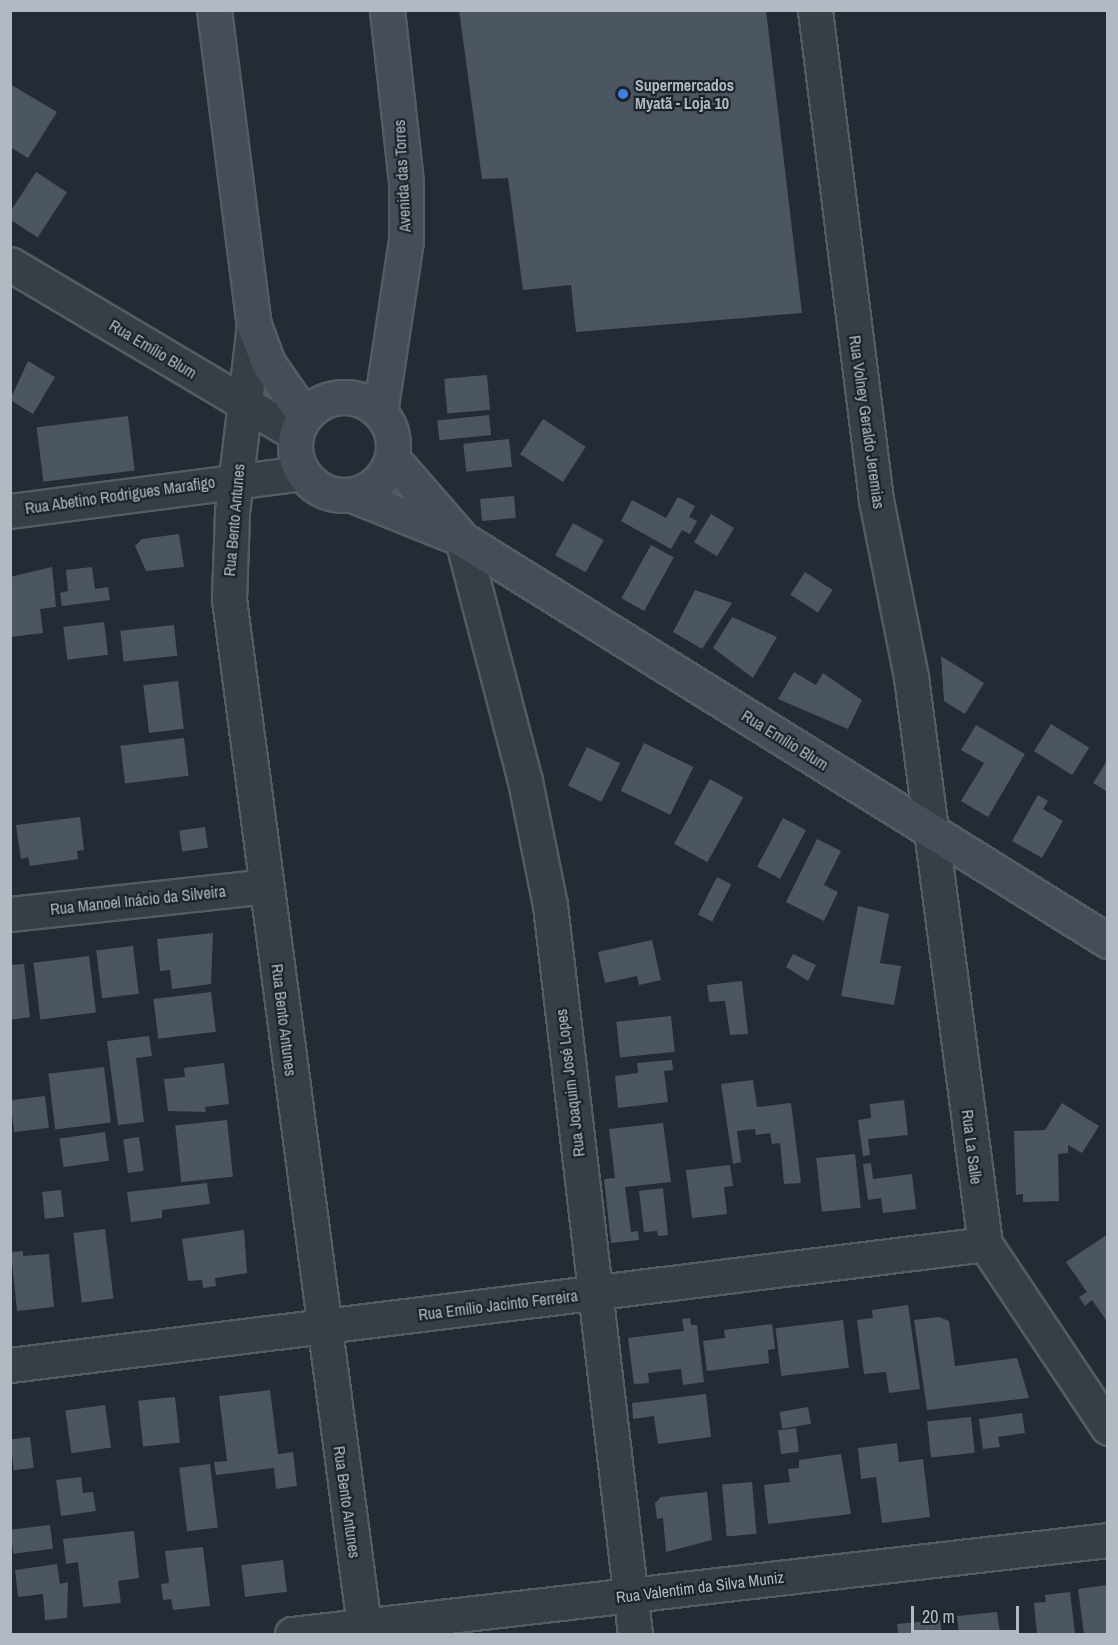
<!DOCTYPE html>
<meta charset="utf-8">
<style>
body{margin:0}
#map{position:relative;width:1118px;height:1645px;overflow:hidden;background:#232c35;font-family:"Archivo Narrow",sans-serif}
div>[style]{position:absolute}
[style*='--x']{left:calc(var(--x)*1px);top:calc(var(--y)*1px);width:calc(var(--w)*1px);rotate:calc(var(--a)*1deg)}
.building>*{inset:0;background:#4c5660;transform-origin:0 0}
.roads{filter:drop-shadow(2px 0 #545c63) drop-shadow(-2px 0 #545c63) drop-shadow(0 2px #545c63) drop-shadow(0 -2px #545c63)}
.minor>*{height:33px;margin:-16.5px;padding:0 16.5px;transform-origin:16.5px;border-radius:16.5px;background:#363e46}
.tertiary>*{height:33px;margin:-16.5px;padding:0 16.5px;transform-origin:16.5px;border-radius:16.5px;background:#363e46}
.secondary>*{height:33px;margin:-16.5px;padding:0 16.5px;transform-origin:16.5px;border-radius:16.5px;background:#454e58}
.secondary>.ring{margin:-16.5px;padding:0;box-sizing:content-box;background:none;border:33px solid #454e58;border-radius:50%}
.dots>*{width:16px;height:16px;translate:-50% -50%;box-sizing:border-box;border:3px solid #1c232a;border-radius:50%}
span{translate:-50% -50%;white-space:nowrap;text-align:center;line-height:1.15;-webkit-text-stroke:4.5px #1c232a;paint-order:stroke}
.poi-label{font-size:16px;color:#b1b9c2;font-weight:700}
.left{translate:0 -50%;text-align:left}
.street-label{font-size:16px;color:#b1b9c2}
.frame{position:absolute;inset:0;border:12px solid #b1b9c2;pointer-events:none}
.scale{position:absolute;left:911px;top:1606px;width:108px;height:27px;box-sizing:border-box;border:3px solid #b1b9c2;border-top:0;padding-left:8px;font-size:18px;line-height:21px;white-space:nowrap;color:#b1b9c2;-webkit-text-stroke:4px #1c232a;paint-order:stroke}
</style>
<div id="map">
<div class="building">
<div style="clip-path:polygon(459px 10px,766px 10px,802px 313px,576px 332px,571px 285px,523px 290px,508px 178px,482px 179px)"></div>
<div style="clip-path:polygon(10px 84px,57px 112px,28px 158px,10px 147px)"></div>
<div style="left:36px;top:172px;width:37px;height:54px;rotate:33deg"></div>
<div style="clip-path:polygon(28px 361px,55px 377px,33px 414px,10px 400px)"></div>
<div style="left:487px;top:375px;width:35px;height:43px;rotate:85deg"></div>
<div style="left:489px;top:415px;width:20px;height:52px;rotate:84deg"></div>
<div style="left:128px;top:416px;width:55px;height:92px;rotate:83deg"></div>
<div style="left:543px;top:419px;width:51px;height:42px;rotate:33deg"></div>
<div style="left:509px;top:439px;width:28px;height:46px;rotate:84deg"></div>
<div style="left:514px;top:496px;width:22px;height:34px;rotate:85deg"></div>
<div style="clip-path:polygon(678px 497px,695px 506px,689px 517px,697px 521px,690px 534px,682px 530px,671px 549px,621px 521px,632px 500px,666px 518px)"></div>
<div style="left:711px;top:514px;width:27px;height:33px;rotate:31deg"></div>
<div style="left:573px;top:523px;width:35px;height:37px;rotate:29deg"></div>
<div style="clip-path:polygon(179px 534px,184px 567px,146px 571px,135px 546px,142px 539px)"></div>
<div style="left:651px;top:545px;width:26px;height:61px;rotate:29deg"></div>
<div style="clip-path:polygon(52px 567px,56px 607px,40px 609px,43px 633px,10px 637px,10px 577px)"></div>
<div style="clip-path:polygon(92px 567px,95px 589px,108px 587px,110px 600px,62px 606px,60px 593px,68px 591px,66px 570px)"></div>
<div style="left:805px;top:572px;width:33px;height:27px;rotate:33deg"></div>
<div style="clip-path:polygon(695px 590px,732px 603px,702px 649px,673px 632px)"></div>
<div style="clip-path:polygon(732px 617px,777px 637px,753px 678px,713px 648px)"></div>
<div style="left:104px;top:622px;width:33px;height:41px;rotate:83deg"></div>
<div style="left:174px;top:625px;width:31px;height:54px;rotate:84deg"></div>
<div style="clip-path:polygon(941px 656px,984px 683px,965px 714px,944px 701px)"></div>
<div style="clip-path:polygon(794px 672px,816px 685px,823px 673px,862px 700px,848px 729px,778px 699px)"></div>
<div style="left:178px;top:681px;width:48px;height:35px;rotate:83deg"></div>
<div style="left:1051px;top:724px;width:45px;height:32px;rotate:32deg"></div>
<div style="clip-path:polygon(976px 725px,1025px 754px,988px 817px,961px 801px,984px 763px,961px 750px)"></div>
<div style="left:184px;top:738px;width:38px;height:64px;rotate:83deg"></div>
<div style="left:644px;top:743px;width:55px;height:53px;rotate:26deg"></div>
<div style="left:587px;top:747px;width:37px;height:43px;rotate:26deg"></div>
<div style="clip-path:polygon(1108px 759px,1108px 792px,1093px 783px)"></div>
<div style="left:710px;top:779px;width:38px;height:74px;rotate:29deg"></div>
<div style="clip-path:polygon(1038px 795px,1048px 801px,1043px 809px,1063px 821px,1042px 858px,1012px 841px)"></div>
<div style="clip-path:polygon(80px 817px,84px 850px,77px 851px,78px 859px,30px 866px,28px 857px,21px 859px,16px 825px)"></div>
<div style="left:783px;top:818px;width:26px;height:55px;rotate:28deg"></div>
<div style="left:205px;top:827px;width:21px;height:26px;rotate:82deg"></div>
<div style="clip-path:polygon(817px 839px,841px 851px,824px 885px,838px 892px,824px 921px,786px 902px)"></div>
<div style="left:717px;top:877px;width:16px;height:42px;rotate:27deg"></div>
<div style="clip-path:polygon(858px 906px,889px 914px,880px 963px,901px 966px,894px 1005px,841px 996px)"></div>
<div style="clip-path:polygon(213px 933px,211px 984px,172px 989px,170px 970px,160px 971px,157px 939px)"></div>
<div style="clip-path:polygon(652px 940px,661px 980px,639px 985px,637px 976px,605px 983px,598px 952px)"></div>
<div style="left:133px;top:946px;width:48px;height:37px;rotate:83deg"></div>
<div style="clip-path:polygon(793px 954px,816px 965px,808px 981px,786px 967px)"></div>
<div style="left:89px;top:956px;width:57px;height:56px;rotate:83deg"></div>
<div style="clip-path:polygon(24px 964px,30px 1017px,10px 1020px,10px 965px)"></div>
<div style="clip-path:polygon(742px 981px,748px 1034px,730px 1035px,725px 1001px,709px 1002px,707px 985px)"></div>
<div style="left:211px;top:992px;width:40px;height:58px;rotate:83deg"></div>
<div style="left:671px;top:1016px;width:36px;height:55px;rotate:84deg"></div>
<div style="clip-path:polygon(149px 1036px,152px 1056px,136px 1058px,144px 1122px,118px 1125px,107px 1041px)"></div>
<div style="clip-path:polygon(672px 1060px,673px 1070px,664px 1071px,668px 1102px,618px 1108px,615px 1076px,638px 1073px,637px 1063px)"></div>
<div style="clip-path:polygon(224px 1063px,229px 1104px,205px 1107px,206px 1112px,168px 1111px,164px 1079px,185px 1077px,184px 1068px)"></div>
<div style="left:104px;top:1067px;width:56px;height:56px;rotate:83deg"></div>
<div style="clip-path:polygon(753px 1080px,757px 1107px,791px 1103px,801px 1183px,784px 1184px,780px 1143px,772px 1144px,770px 1133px,756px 1135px,755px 1129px,737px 1131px,741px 1162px,733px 1164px,721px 1084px)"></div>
<div style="left:45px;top:1096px;width:32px;height:35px;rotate:83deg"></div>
<div style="clip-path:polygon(904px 1100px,908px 1135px,868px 1139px,870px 1155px,863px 1156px,858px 1120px,871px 1118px,870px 1104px)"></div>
<div style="clip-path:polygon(1062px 1103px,1099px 1126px,1082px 1153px,1068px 1145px,1068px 1153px,1058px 1154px,1059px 1201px,1023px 1202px,1023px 1194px,1016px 1195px,1014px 1131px,1045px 1130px)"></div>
<div style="left:227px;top:1120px;width:57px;height:52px;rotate:84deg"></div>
<div style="clip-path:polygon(663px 1123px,671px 1182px,625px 1187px,631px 1232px,638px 1231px,639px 1240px,611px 1243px,604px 1179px,615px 1178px,609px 1129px)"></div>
<div style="left:105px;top:1132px;width:29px;height:46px;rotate:82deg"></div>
<div style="left:139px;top:1137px;width:34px;height:16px;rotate:82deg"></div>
<div style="left:855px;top:1154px;width:54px;height:39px;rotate:84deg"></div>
<div style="clip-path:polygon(871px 1163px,873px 1179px,912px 1174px,916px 1209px,883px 1213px,881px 1198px,868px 1200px,863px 1164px)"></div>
<div style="clip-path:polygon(730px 1165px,733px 1186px,724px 1187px,727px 1214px,692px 1218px,686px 1170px)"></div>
<div style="clip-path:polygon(207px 1183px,210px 1204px,162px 1210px,162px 1218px,131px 1222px,127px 1192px)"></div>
<div style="clip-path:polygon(663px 1188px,668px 1235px,658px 1236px,657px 1231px,644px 1232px,639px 1191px)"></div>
<div style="left:61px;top:1190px;width:27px;height:19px;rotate:84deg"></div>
<div style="left:105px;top:1229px;width:70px;height:32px;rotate:83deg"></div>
<div style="clip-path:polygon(244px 1230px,247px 1273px,215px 1278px,216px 1286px,203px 1288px,202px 1280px,188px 1281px,182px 1239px)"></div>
<div style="clip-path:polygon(1108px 1234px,1108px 1323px,1092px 1300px,1085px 1306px,1079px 1297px,1087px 1292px,1066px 1262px)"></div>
<div style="clip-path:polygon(23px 1251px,23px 1256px,49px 1254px,54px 1307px,17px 1311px,11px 1252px)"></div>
<div style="clip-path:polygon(908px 1305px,920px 1389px,889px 1393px,886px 1372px,864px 1374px,857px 1320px,873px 1318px,872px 1310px)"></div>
<div style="clip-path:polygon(939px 1317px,949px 1321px,955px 1366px,1017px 1358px,1029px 1398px,927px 1410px,914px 1320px)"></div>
<div style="clip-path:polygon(690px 1318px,691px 1325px,697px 1325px,704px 1382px,683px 1385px,681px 1369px,648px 1373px,649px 1383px,634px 1384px,628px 1338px,684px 1331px,682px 1319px)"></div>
<div style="left:843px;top:1320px;width:48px;height:68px;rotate:83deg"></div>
<div style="clip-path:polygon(772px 1324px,775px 1349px,768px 1350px,769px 1363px,707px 1371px,703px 1341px,725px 1338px,724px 1330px)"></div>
<div style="clip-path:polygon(270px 1390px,278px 1454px,293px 1452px,297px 1486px,276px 1489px,274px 1468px,216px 1475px,214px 1462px,227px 1461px,219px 1396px)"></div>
<div style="clip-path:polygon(706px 1394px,711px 1437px,658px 1444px,654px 1416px,633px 1419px,632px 1403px)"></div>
<div style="left:175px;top:1397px;width:46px;height:37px;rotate:84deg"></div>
<div style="left:105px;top:1405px;width:43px;height:40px;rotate:82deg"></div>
<div style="left:808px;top:1407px;width:17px;height:29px;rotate:80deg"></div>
<div style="clip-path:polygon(1022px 1413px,1025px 1433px,998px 1437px,1000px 1447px,983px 1449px,979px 1419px)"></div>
<div style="left:971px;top:1417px;width:36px;height:44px;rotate:84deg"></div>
<div style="left:796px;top:1428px;width:24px;height:18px;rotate:83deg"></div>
<div style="left:30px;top:1437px;width:31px;height:20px;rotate:83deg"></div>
<div style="clip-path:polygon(897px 1443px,899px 1462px,923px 1459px,930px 1517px,882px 1523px,876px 1477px,861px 1479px,858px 1448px)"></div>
<div style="clip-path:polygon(841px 1454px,851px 1514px,768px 1524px,764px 1485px,790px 1482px,788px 1469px,799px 1468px,799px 1460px)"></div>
<div style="left:210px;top:1464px;width:64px;height:31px;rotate:83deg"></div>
<div style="clip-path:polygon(81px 1477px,83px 1493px,93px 1492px,96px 1511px,61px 1516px,56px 1480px)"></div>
<div style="left:752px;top:1482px;width:52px;height:30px;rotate:85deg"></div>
<div style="clip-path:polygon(707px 1492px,712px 1540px,666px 1552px,663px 1518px,657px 1519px,655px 1503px,661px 1497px)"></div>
<div style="left:50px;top:1525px;width:24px;height:40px;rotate:83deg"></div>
<div style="clip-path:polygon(134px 1531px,139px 1578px,118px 1581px,121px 1603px,83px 1607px,78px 1562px,66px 1564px,63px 1539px)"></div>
<div style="clip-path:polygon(203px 1547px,210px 1606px,173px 1610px,171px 1599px,163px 1600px,161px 1584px,169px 1583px,165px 1551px)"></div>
<div style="left:283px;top:1560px;width:32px;height:42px;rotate:83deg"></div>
<div style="clip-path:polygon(57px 1564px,60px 1584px,68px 1582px,67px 1618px,45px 1620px,43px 1594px,18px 1597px,15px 1570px)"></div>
<div style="clip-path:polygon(1108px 1585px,1108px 1634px,1084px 1634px,1078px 1589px)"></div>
<div style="clip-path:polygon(1070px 1592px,1075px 1634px,1037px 1634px,1034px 1603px,1046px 1602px,1045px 1595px)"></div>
<div style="clip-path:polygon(997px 1612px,1000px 1634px,959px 1634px,957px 1616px)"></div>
<div style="clip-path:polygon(940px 1620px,942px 1634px,898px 1634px,897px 1624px)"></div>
</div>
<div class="roads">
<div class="minor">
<div style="--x:815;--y:10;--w:494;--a:82.9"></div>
<div style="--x:876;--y:500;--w:180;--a:78.8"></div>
<div style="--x:911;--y:677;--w:572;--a:82.56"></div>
<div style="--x:985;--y:1244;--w:221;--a:56.2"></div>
<div style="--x:10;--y:264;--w:331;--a:30.7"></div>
<div style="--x:10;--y:511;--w:294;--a:-7.4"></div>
<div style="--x:462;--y:539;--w:250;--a:75.4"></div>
<div style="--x:525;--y:781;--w:126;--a:78.6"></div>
<div style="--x:550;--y:905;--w:734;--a:83.35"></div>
<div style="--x:10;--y:914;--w:258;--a:-6.2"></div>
<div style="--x:10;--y:1365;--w:982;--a:-7.07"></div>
<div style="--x:292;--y:1634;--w:821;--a:-6.57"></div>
</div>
<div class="tertiary">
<div style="--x:254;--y:325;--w:189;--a:96.7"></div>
<div style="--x:232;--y:513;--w:86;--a:92"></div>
<div style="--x:229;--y:599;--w:1044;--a:82.51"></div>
</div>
<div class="secondary">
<div style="--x:214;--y:10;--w:318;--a:82.8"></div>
<div style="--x:254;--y:325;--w:40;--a:69.8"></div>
<div style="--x:268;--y:363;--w:63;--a:55.3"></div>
<div class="ring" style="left:295px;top:397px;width:65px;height:65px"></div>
<div style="--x:380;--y:412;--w:173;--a:-81.4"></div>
<div style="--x:406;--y:241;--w:59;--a:-90"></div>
<div style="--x:406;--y:182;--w:173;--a:-96.3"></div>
<div style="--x:392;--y:458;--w:102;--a:49"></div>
<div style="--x:352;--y:495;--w:118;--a:21.8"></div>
<div style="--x:462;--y:539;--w:761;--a:31.89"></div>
</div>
</div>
<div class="dots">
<div style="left:623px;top:94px;background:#3f7fe0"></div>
</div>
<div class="poi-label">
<span class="left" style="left:635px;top:94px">Supermercados<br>Myatã - Loja 10</span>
</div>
<div class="street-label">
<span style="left:402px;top:176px;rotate:-93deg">Avenida das Torres</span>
<span style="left:153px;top:349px;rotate:31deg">Rua Emílio Blum</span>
<span style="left:867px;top:422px;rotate:82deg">Rua Volney Geraldo Jeremias</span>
<span style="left:120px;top:495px;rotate:-8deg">Rua Abetino Rodrigues Marafigo</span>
<span style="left:234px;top:520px;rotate:-85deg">Rua Bento Antunes</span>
<span style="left:785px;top:740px;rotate:32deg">Rua Emílio Blum</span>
<span style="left:138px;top:900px;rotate:-6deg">Rua Manoel Inácio da Silveira</span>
<span style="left:284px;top:1020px;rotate:83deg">Rua Bento Antunes</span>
<span style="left:570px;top:1083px;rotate:-97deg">Rua Joaquim José Lopes</span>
<span style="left:972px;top:1147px;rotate:83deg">Rua La Salle</span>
<span style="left:498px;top:1305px;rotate:-7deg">Rua Emílio Jacinto Ferreira</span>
<span style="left:347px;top:1502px;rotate:82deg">Rua Bento Antunes</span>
<span style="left:700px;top:1587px;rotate:-7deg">Rua Valentim da Silva Muniz</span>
</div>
<div class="frame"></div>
<div class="scale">20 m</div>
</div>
